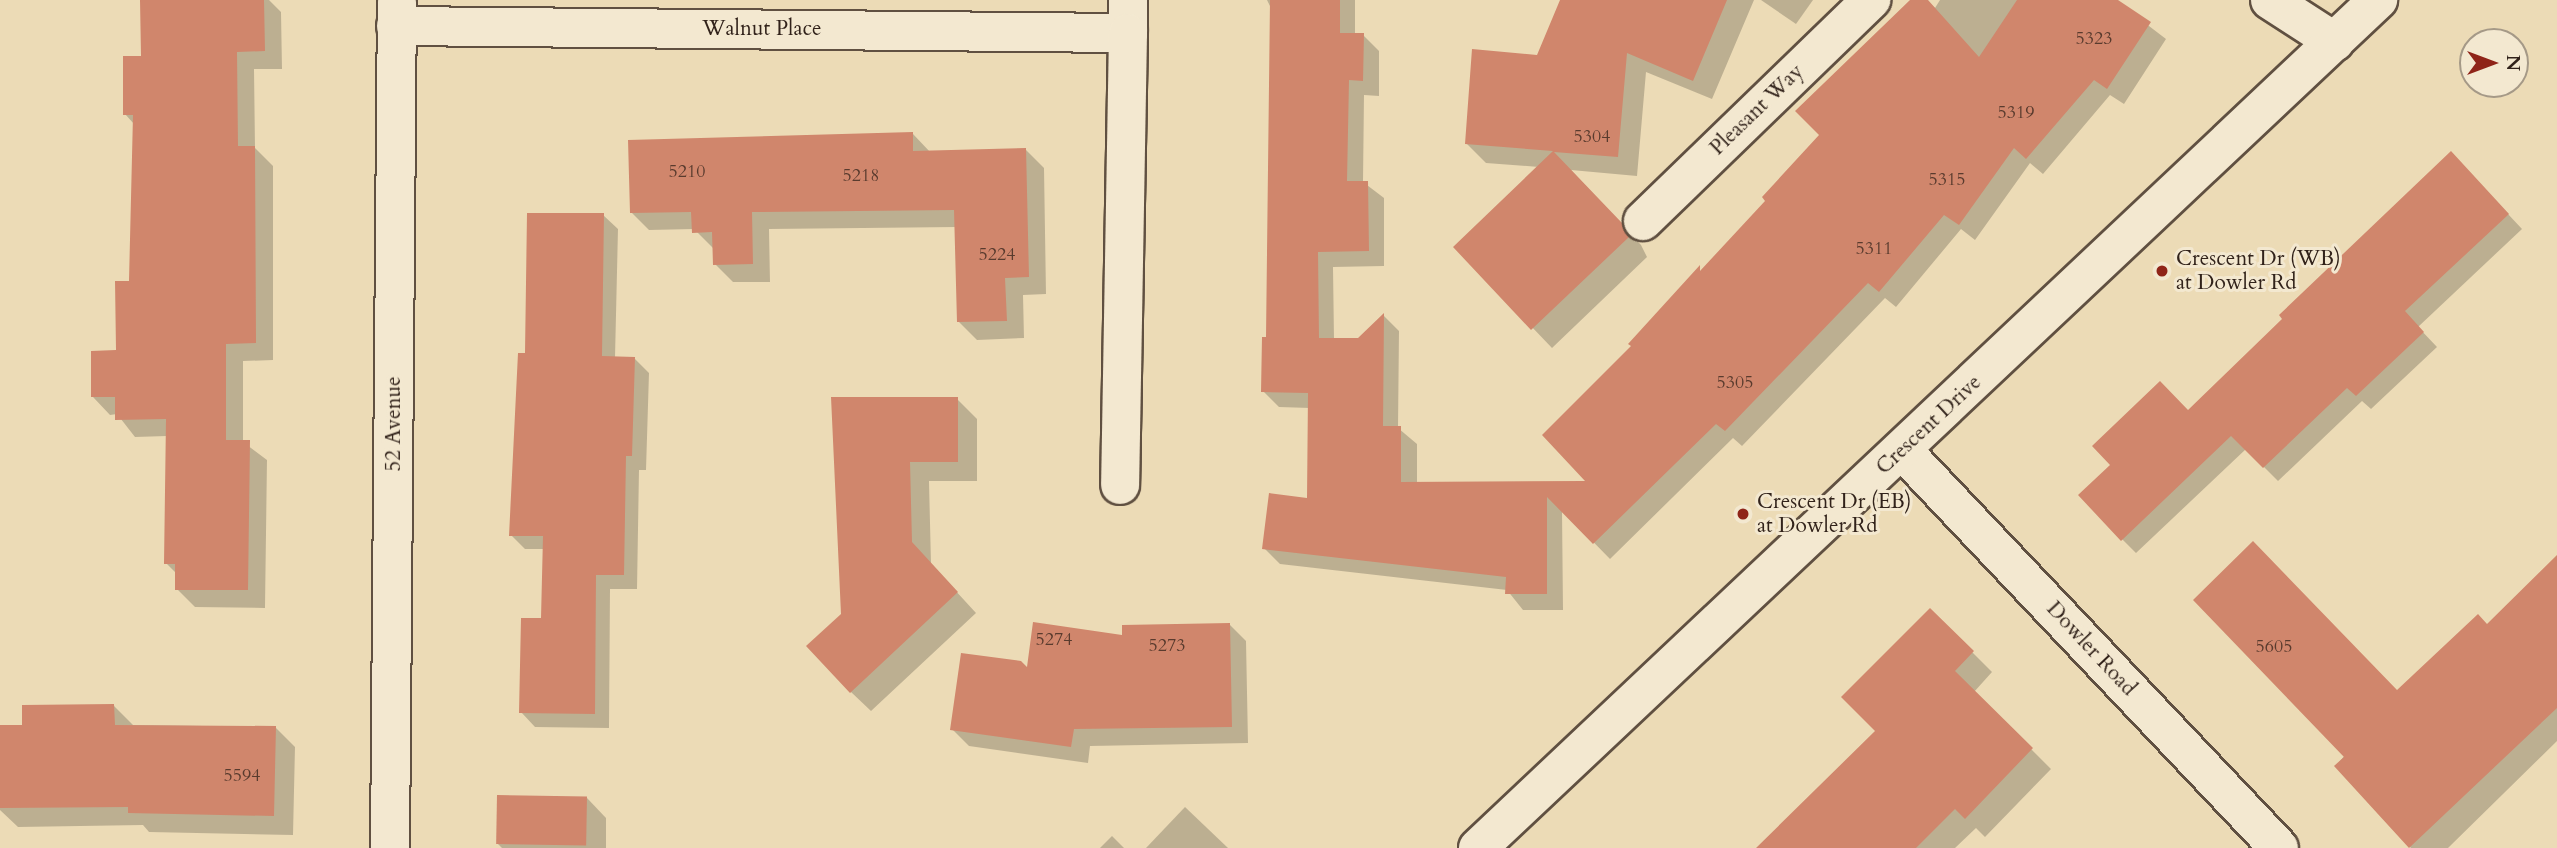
<!DOCTYPE html>
<style>
body{margin:0}
#map{position:relative;width:2557px;height:848px;overflow:hidden;background:#ecdbb6;font-family:Cardo,serif}
div>[style]{position:absolute}
[style*='--x']{left:calc(var(--x)*1px);top:calc(var(--y)*1px);width:calc(var(--w)*1px);rotate:calc(var(--a)*1deg)}
.shadow>*{inset:0;background:#0003}
.building>*{inset:0;background:#d0866c;transform-origin:0 0}
.roads{filter:drop-shadow(2px 0 #605041) drop-shadow(-2px 0 #605041) drop-shadow(0 2px #605041) drop-shadow(0 -2px #605041)}
.street>*{height:38px;margin:-19px;padding:0 19px;transform-origin:19px;border-radius:19px;background:#f3e8d0}
.secondary>*{height:38px;margin:-19px;padding:0 19px;transform-origin:19px;border-radius:19px;background:#f3e8d0}
.dots>*{width:19px;height:19px;translate:-50% -50%;box-sizing:border-box;border:4px solid #f3e8d0;border-radius:50%}
span{translate:-50% -50%;white-space:nowrap;text-align:center;line-height:1.15;-webkit-text-stroke:6px #f3e8d0;paint-order:stroke}
.number-label{font-size:18px;color:#593b2e}
.number-label span{-webkit-text-stroke-width:0}
.street-label{font-size:21px;color:#31221a}
.poi-label{font-size:21px;color:#31221a}
.left{translate:0 -50%;text-align:left}
.north{position:absolute;left:2459px;top:28px;width:70px;height:70px;box-sizing:border-box;background:#f3e8d0;border:2px solid #a59987;border-radius:50%;rotate:90deg;font-size:19px;font-weight:700;line-height:28px;text-align:center;color:#31221a}
.north::after{content:'';display:block;margin:auto;width:24px;height:32px;background:#8f2418;clip-path:polygon(50% 0,100% 100%,50% 72%,0 100%)}
</style>
<div id="map">
<div class="shadow">
<div style="clip-path:polygon(142px 0,269px 0,281px 12px,282px 69px,254px 69px,255px 148px,273px 166px,273px 360px,243px 361px,243px 442px,267px 460px,265px 608px,195px 607px,177px 589px,177px 574px,166px 563px,167px 436px,135px 437px,117px 414px,110px 415px,93px 397px,118px 352px,131px 283px,134px 124px,125px 114px,142px 58px)"></div>
<div style="clip-path:polygon(1267px 0,1355px 0,1355px 35px,1363px 35px,1379px 51px,1379px 96px,1364px 95px,1363px 182px,1384px 198px,1384px 266px,1333px 267px,1334px 339px,1359px 340px,1384px 316px,1399px 331px,1398px 428px,1417px 444px,1417px 484px,1589px 483px,1634px 347px,1767px 201px,1821px 135px,1913px 0,1926px 0,1935px 8px,1940px 0,2115px 0,2166px 39px,2124px 104px,2110px 95px,2043px 174px,2030px 163px,1975px 240px,1961px 229px,1896px 307px,1885px 298px,1742px 446px,1733px 438px,1610px 559px,1562px 510px,1563px 610px,1523px 610px,1507px 590px,1280px 564px,1264px 548px,1309px 500px,1310px 408px,1279px 407px,1263px 391px,1268px 339px,1272px 10px)"></div>
<div style="clip-path:polygon(1562px 0,1754px 0,1712px 99px,1646px 72px,1637px 176px,1571px 170px,1641px 245px,1647px 257px,1552px 348px,1455px 247px,1539px 167px,1486px 163px,1466px 143px,1538px 57px)"></div>
<div style="clip-path:polygon(1761px 0,1813px 0,1796px 24px)"></div>
<div style="clip-path:polygon(913px 134px,931px 153px,1026px 150px,1044px 168px,1046px 294px,1023px 295px,1024px 338px,977px 340px,959px 322px,957px 227px,769px 229px,770px 282px,733px 282px,715px 264px,715px 250px,694px 229px,649px 230px,631px 212px)"></div>
<div style="clip-path:polygon(2465px 168px,2522px 229px,2418px 327px,2437px 347px,2371px 409px,2362px 401px,2278px 481px,2246px 449px,2136px 553px,2122px 539px,2188px 412px)"></div>
<div style="clip-path:polygon(603px 215px,618px 229px,615px 358px,635px 359px,649px 373px,646px 470px,639px 470px,637px 589px,610px 589px,609px 728px,535px 727px,521px 712px,542px 620px,544px 549px,525px 549px,511px 535px,527px 355px)"></div>
<div style="clip-path:polygon(832px 399px,957px 399px,977px 419px,977px 481px,929px 481px,931px 564px,976px 613px,871px 711px,851px 692px,842px 615px)"></div>
<div style="clip-path:polygon(2557px 557px,2557px 741px,2448px 848px,2411px 848px,2336px 766px,2397px 692px,2488px 626px)"></div>
<div style="clip-path:polygon(1930px 610px,1992px 672px,1974px 692px,2051px 769px,1985px 837px,1976px 828px,1955px 848px,1758px 848px,1877px 731px)"></div>
<div style="clip-path:polygon(1229px 624px,1246px 641px,1248px 743px,1090px 746px,1088px 763px,969px 746px,952px 729px,1028px 670px,1124px 637px)"></div>
<div style="clip-path:polygon(114px 706px,133px 725px,275px 727px,295px 747px,293px 835px,149px 832px,143px 825px,18px 827px,0 810px,0 727px,24px 726px)"></div>
<div style="clip-path:polygon(587px 798px,606px 818px,606px 848px,502px 848px,498px 844px)"></div>
<div style="clip-path:polygon(1185px 807px,1228px 848px,1146px 848px)"></div>
<div style="clip-path:polygon(1112px 836px,1124px 848px,1100px 848px)"></div>
</div>
<div class="building">
<div style="clip-path:polygon(140px 0,264px 0,265px 51px,237px 52px,238px 146px,255px 146px,256px 343px,226px 344px,226px 440px,250px 440px,248px 590px,175px 590px,175px 564px,164px 564px,166px 419px,115px 420px,115px 397px,91px 397px,91px 351px,116px 350px,115px 281px,129px 281px,133px 115px,123px 115px,123px 56px,141px 56px)"></div>
<div style="clip-path:polygon(1270px 0,1340px 0,1340px 33px,1364px 33px,1363px 81px,1349px 80px,1347px 181px,1368px 181px,1369px 251px,1318px 252px,1319px 338px,1358px 338px,1384px 313px,1383px 426px,1401px 426px,1401px 482px,1585px 481px,1542px 435px,1631px 346px,1628px 344px,1700px 265px,1700px 271px,1765px 201px,1762px 197px,1819px 135px,1795px 111px,1910px 0,1928px 0,1979px 57px,2017px 0,2118px 0,2151px 22px,2107px 89px,2094px 80px,2026px 159px,2014px 148px,1959px 225px,1944px 215px,1879px 292px,1868px 283px,1725px 431px,1716px 424px,1593px 544px,1547px 497px,1547px 594px,1505px 594px,1506px 577px,1262px 549px,1269px 493px,1307px 498px,1308px 393px,1261px 392px,1262px 337px,1266px 337px)"></div>
<div style="clip-path:polygon(1560px 0,1727px 0,1693px 81px,1627px 53px,1618px 157px,1554px 152px,1622px 223px,1629px 237px,1531px 330px,1453px 247px,1553px 151px,1465px 144px,1472px 49px,1537px 55px)"></div>
<div style="clip-path:polygon(913px 132px,913px 151px,1026px 148px,1029px 277px,1005px 278px,1007px 321px,957px 322px,954px 210px,752px 212px,753px 264px,713px 265px,712px 232px,692px 233px,691px 212px,630px 213px,628px 140px)"></div>
<div style="clip-path:polygon(2451px 151px,2509px 214px,2405px 311px,2424px 332px,2356px 396px,2347px 388px,2263px 468px,2231px 436px,2121px 541px,2078px 495px,2110px 465px,2092px 446px,2160px 381px,2188px 410px,2282px 319px,2279px 315px)"></div>
<div style="clip-path:polygon(527px 213px,604px 213px,602px 356px,635px 357px,632px 456px,626px 456px,624px 575px,596px 575px,595px 714px,519px 713px,521px 618px,541px 618px,543px 536px,509px 536px,518px 353px,525px 353px)"></div>
<div style="clip-path:polygon(831px 397px,958px 397px,958px 462px,910px 462px,912px 542px,958px 592px,850px 693px,806px 646px,841px 614px)"></div>
<div style="clip-path:polygon(2253px 541px,2397px 690px,2478px 614px,2487px 624px,2557px 555px,2557px 708px,2409px 848px,2334px 766px,2344px 757px,2193px 600px)"></div>
<div style="clip-path:polygon(1930px 608px,1974px 651px,1955px 671px,2033px 748px,1965px 819px,1955px 809px,1916px 848px,1756px 848px,1875px 731px,1841px 697px)"></div>
<div style="clip-path:polygon(1033px 622px,1122px 635px,1122px 625px,1230px 623px,1232px 727px,1074px 729px,1071px 747px,950px 730px,961px 653px,1021px 661px,1027px 667px)"></div>
<div style="clip-path:polygon(114px 704px,115px 725px,276px 726px,274px 816px,128px 813px,128px 807px,0 808px,0 725px,22px 725px,22px 705px)"></div>
<div style="left:497px;top:795px;width:90px;height:49px;rotate:1deg"></div>
</div>
<div class="roads">
<div class="street">
<div style="--x:1128;--y:0;--w:33;--a:90"></div>
<div style="--x:396;--y:26;--w:732;--a:0.55"></div>
<div style="--x:1128;--y:33;--w:452;--a:91"></div>
<div style="--x:1643;--y:221;--w:318;--a:-44.1"></div>
<div style="--x:1902;--y:450;--w:548;--a:46.55"></div>
<div style="--x:390;--y:848;--w:846;--a:-89.53"></div>
</div>
<div class="secondary">
<div style="--x:2270;--y:0;--w:77;--a:32.9"></div>
<div style="--x:1478;--y:848;--w:1237;--a:-43.3"></div>
</div>
</div>
<div class="dots">
<div style="left:2162px;top:271px;background:#8f2418"></div>
<div style="left:1743px;top:514px;background:#8f2418"></div>
</div>
<div class="number-label">
<span style="left:2094px;top:39px">5323</span>
<span style="left:2016px;top:113px">5319</span>
<span style="left:1592px;top:137px">5304</span>
<span style="left:687px;top:172px">5210</span>
<span style="left:861px;top:176px">5218</span>
<span style="left:1947px;top:180px">5315</span>
<span style="left:1874px;top:249px">5311</span>
<span style="left:997px;top:255px">5224</span>
<span style="left:1735px;top:383px">5305</span>
<span style="left:1054px;top:640px">5274</span>
<span style="left:1167px;top:646px">5273</span>
<span style="left:2274px;top:647px">5605</span>
<span style="left:242px;top:776px">5594</span>
</div>
<div class="street-label">
<span style="left:762px;top:29px">Walnut Place</span>
<span style="left:1757px;top:110px;rotate:-44deg">Pleasant Way</span>
<span style="left:394px;top:424px;rotate:-90deg">52 Avenue</span>
<span style="left:1929px;top:425px;rotate:-43deg">Crescent Drive</span>
<span style="left:2091px;top:649px;rotate:47deg">Dowler Road</span>
</div>
<div class="poi-label">
<span class="left" style="left:2176px;top:271px">Crescent Dr (WB)<br>at Dowler Rd</span>
<span class="left" style="left:1757px;top:514px">Crescent Dr (EB)<br>at Dowler Rd</span>
</div>
<div class="north">N</div>
</div>
